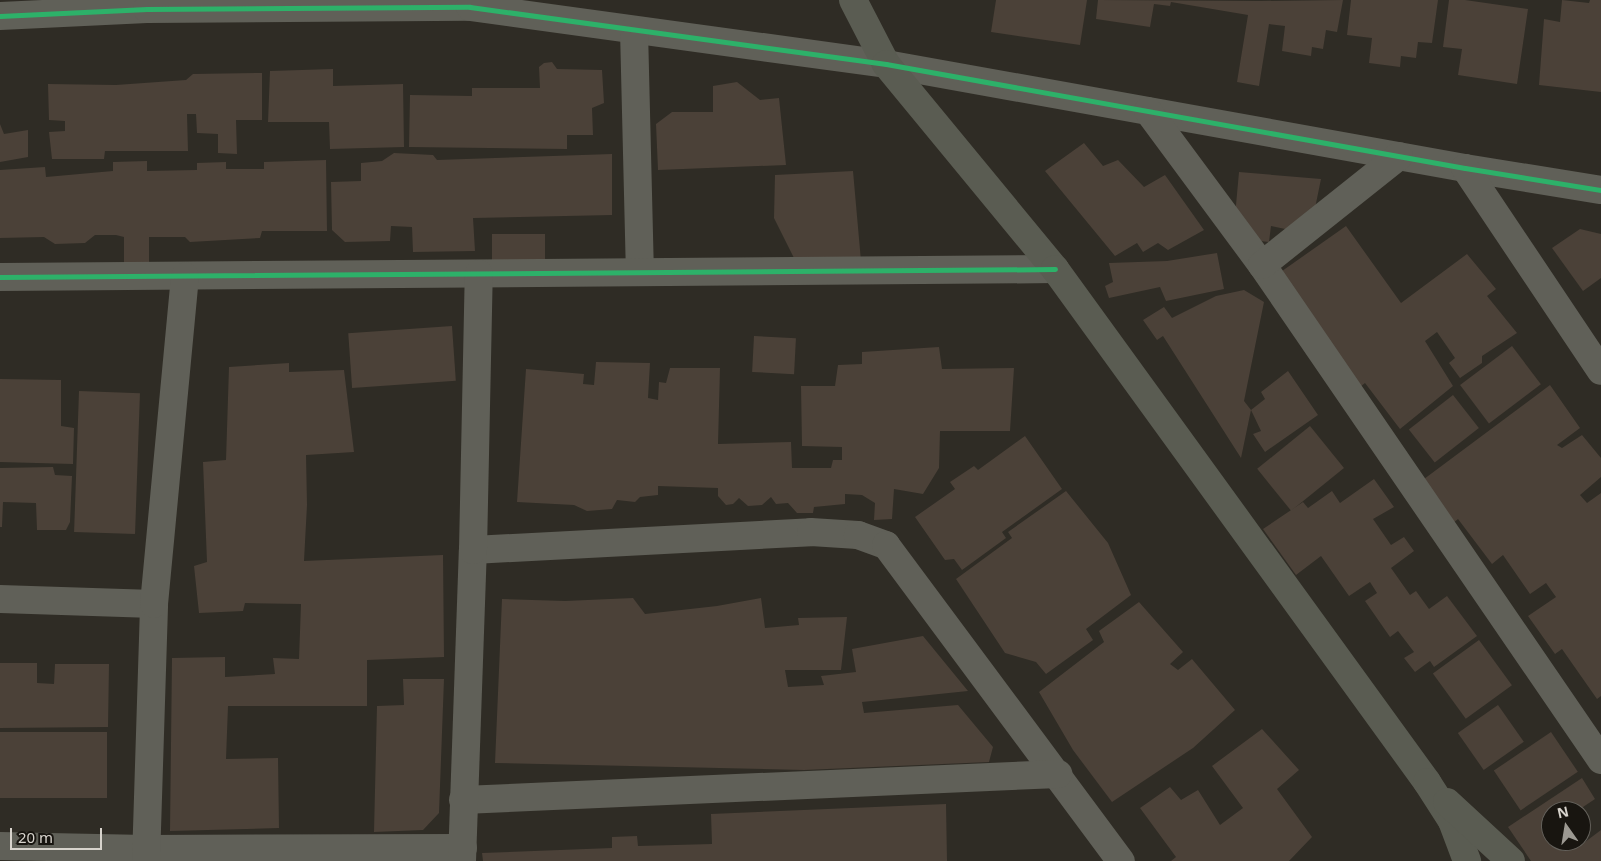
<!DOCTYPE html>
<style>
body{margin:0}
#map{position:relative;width:1601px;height:861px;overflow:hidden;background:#2f2c25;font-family:"Noto Sans",sans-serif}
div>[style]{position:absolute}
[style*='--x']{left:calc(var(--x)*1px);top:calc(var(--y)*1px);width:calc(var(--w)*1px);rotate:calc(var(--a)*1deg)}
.building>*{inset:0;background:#4b4138;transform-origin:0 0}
.street>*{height:28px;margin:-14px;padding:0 14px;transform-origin:14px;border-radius:14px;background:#606058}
.secondary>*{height:28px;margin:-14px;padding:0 14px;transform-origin:14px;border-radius:14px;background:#5a5c52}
.cycleway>*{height:5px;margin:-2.5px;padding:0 2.5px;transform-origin:2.5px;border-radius:2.5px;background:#2db169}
span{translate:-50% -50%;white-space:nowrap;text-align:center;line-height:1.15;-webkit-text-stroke:4px #181510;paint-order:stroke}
.north{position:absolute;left:1541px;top:801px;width:50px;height:50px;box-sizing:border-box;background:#181510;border:1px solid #64615b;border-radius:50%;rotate:347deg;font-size:14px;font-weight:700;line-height:20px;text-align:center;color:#d7d3cc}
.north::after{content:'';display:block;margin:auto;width:18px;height:22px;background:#9c9992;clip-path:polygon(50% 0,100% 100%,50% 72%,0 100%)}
.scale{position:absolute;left:10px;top:828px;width:92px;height:22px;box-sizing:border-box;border:2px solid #d7d3cc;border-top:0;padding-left:6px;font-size:15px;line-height:18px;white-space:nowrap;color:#d7d3cc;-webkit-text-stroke:4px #181510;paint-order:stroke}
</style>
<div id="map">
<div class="building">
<div style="clip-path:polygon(996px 0,1087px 0,1080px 45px,991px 32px)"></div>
<div style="clip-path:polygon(1098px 0,1260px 1px,1343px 0,1337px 32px,1326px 30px,1323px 49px,1312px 47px,1311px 56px,1282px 51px,1285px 26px,1269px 24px,1259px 86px,1237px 82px,1248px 15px,1171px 2px,1170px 6px,1154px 4px,1150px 27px,1096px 19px)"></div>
<div style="clip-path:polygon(1351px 0,1438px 0,1432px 43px,1418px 42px,1416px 58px,1401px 56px,1400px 67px,1369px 63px,1372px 38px,1347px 35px)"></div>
<div style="clip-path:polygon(1449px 0,1465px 0,1528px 9px,1517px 84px,1458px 75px,1462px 49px,1443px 47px)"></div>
<div style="clip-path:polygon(1562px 0,1589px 3px,1590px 0,1601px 0,1601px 92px,1539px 85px,1544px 19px,1560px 22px)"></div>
<div style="clip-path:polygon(552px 62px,557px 69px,602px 70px,604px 103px,592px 108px,593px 135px,567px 135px,567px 149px,409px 147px,410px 95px,472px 96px,472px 88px,540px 88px,539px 67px,544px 63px)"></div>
<div style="clip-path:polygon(333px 69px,333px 86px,403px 84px,404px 147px,330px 149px,329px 122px,268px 122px,270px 71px)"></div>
<div style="clip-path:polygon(262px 73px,262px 120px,236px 120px,237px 154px,218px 153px,218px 134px,197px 133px,196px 114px,187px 114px,188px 151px,105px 151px,104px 159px,52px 159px,49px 132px,65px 131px,65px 121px,49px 120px,48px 84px,116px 85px,186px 80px,193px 74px)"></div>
<div style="clip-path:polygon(737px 82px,760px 100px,779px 98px,786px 165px,658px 170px,656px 124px,672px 112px,713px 112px,713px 86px)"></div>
<div style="clip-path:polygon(0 124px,4px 134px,28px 130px,28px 157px,0 162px)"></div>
<div style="clip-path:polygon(1084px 143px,1103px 166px,1118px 160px,1144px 187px,1165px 175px,1204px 230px,1168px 250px,1158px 243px,1143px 252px,1137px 243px,1115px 256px,1045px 171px)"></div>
<div style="clip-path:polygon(394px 153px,433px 155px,437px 160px,612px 154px,612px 215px,473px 218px,475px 251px,413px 252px,412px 227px,391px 226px,390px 241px,345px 242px,332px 230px,331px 182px,361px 181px,361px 163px,382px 161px)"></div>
<div style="clip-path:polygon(326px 160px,327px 231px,262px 231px,260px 238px,190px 242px,185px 237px,149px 237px,149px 271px,124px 272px,124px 237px,116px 235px,95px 235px,85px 243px,55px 244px,44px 237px,0 238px,0 170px,45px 167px,46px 177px,113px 171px,113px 162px,147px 161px,147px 171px,197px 170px,197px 163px,226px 162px,226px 169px,264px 169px,264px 162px)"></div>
<div style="clip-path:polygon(853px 171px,861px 261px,796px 262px,774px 218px,775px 175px)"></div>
<div style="clip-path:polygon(1239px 172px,1321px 179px,1313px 218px,1290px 230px,1271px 226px,1269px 242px,1233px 238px)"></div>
<div style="clip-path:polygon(1346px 226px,1401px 303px,1467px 254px,1496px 289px,1487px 296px,1517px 333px,1482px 356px,1482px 363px,1460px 378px,1449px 363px,1455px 358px,1437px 332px,1425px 341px,1453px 386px,1400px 429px,1365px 383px,1360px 387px,1275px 276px)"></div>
<div style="clip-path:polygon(1580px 229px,1601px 234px,1601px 278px,1583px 291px,1552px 248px)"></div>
<div style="left:492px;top:234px;width:53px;height:27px"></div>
<div style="clip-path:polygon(1217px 253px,1224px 289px,1166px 301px,1160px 287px,1109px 298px,1105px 286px,1113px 282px,1109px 263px,1167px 261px)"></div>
<div style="clip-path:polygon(1244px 290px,1264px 302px,1244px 401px,1251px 410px,1265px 399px,1261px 392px,1288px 371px,1318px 415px,1265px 452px,1253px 434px,1261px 431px,1251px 410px,1241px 458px,1163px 336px,1157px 340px,1143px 320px,1164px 307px,1172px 318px,1216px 296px)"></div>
<div style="left:452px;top:326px;width:55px;height:104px;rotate:86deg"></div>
<div style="left:754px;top:336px;width:42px;height:36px;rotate:3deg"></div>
<div style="left:1512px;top:346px;width:48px;height:65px;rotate:53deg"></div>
<div style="clip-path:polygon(939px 347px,942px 369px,1014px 368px,1010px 431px,940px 431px,939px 468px,923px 494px,894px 489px,892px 519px,874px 520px,875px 503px,862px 495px,845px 494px,845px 504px,814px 507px,813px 513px,797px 513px,788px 503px,776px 504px,771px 497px,762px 505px,748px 506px,739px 498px,733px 504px,726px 505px,718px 496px,718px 488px,658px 486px,658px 495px,640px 497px,635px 502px,617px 500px,612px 509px,587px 511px,574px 505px,517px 502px,526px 369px,584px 374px,583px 384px,594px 385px,596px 362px,650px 363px,648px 398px,658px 400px,659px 382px,666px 383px,670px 368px,720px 368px,718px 444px,791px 442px,792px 468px,831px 468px,833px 460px,842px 460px,842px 447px,802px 446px,801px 386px,835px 386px,838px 365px,862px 364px,862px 352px)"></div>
<div style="clip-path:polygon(289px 363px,289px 372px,344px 370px,354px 452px,306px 455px,307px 505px,304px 561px,443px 555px,444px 657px,367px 660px,367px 706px,228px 706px,226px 759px,278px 758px,279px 828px,170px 831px,172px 658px,225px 657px,225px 677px,275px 674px,273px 658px,299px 659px,301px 604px,245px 603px,243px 611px,199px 613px,194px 566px,207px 562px,203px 462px,226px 460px,229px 367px)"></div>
<div style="clip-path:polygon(0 379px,61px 380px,61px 426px,74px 428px,73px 464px,0 462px)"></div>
<div style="clip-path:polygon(1550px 385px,1580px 428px,1557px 445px,1562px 448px,1582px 435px,1601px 458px,1601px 477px,1580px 495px,1587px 503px,1601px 493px,1601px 696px,1597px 699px,1562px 649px,1555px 654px,1528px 616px,1556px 597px,1546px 583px,1530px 594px,1503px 555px,1492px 564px,1458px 519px,1447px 528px,1416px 485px)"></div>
<div style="left:79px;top:391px;width:61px;height:141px;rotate:2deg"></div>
<div style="left:1453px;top:395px;width:42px;height:56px;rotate:52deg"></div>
<div style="left:1310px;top:426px;width:54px;height:68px;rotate:51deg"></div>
<div style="clip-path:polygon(1025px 436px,1062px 489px,1002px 532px,1006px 538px,962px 570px,954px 559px,945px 560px,915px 517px,955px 489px,950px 482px,974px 466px,978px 470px)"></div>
<div style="clip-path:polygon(53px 467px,55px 475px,72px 476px,70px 522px,66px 530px,37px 530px,36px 503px,3px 502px,2px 527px,0 527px,0 468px)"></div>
<div style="clip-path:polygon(1374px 479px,1394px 507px,1373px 519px,1391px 545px,1404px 537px,1414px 551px,1391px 568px,1410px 595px,1416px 591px,1429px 609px,1447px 596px,1477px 636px,1434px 667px,1430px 661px,1415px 672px,1404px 658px,1414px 652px,1398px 631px,1390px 637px,1365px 601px,1377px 593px,1370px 582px,1349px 596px,1321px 556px,1296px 575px,1263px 529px,1303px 502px,1308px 508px,1332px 491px,1340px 503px)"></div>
<div style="clip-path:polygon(1066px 491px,1108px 543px,1131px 595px,1086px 629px,1093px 640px,1046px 674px,1036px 662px,1005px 653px,956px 579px,1012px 538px,1008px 532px)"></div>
<div style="clip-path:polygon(633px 598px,645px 614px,717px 606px,761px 598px,765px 628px,799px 625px,798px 618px,847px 617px,841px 670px,785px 670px,788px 687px,824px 685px,821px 676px,856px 672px,852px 649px,923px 636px,968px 691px,862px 702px,864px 713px,958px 705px,993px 747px,989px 762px,804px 770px,495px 763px,502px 599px,565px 601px)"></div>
<div style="clip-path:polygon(1139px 602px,1183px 652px,1170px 664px,1178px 670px,1192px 659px,1235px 710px,1193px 748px,1112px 802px,1073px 750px,1039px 692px,1104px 642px,1099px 631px)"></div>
<div style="left:1479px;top:640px;width:56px;height:57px;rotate:54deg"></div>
<div style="clip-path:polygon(0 663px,37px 663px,37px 683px,54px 684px,55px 664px,109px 664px,108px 727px,0 728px)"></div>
<div style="clip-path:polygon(403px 679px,444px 679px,439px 813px,423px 830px,374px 832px,377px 706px,404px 705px)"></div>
<div style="left:1498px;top:705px;width:45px;height:49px;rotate:55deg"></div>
<div style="clip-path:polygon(1262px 729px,1299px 770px,1277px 789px,1312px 837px,1289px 861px,1171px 861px,1176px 857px,1140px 808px,1170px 787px,1181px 800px,1198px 790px,1220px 825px,1243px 808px,1212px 766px)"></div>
<div style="left:107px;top:732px;width:66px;height:107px;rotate:90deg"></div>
<div style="left:1551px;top:732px;width:48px;height:69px;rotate:56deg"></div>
<div style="clip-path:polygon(1582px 778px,1595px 799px,1577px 811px,1551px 811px,1551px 841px,1579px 841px,1581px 845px,1601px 830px,1601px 861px,1531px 861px,1508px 827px)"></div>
<div style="clip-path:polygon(946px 804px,947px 861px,483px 861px,482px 853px,612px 848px,612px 837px,637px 836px,638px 846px,712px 844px,711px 814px)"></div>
</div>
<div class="street">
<div style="--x:0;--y:16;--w:147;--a:-2.7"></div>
<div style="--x:147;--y:9;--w:323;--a:-0.4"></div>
<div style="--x:470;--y:7;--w:420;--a:7.8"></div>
<div style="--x:886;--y:64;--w:588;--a:10.18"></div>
<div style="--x:1465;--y:168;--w:138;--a:9.2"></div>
<div style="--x:634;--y:30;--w:242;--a:88.6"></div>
<div style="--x:1148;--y:111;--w:192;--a:53.5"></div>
<div style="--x:1262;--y:265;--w:600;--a:55.59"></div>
<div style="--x:1465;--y:168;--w:244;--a:56.2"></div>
<div style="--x:1262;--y:265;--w:175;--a:-38.5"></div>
<div style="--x:0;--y:277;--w:1055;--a:-0.43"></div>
<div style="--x:473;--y:550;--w:338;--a:-3"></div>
<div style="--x:811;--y:532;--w:47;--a:3.7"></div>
<div style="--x:858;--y:535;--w:30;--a:20"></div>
<div style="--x:886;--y:545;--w:394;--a:53.4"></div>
<div style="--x:0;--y:599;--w:154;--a:1.9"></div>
<div style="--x:463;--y:800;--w:596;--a:-2.5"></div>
<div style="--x:0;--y:846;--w:146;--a:1.2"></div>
<div style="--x:146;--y:849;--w:317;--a:-0.2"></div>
<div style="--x:146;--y:861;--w:257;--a:-88.2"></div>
<div style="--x:154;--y:604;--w:329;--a:-84.6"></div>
<div style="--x:462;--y:861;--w:311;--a:-88"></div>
<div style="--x:473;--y:550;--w:276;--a:-88.8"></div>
</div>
<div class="secondary">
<div style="--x:853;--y:0;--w:72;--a:62.7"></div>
<div style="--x:886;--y:64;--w:266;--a:50.5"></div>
<div style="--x:1055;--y:269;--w:634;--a:54.05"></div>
<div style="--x:1427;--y:782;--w:46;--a:57.3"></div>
<div style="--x:1452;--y:821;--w:43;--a:69.4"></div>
<div style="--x:1447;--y:802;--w:87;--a:42.7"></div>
</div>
<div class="cycleway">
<div style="--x:0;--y:16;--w:147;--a:-2.7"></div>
<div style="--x:147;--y:9;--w:323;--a:-0.4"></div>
<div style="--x:470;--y:7;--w:420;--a:7.8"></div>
<div style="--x:886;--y:64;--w:588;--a:10.18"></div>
<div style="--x:1465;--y:168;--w:138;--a:9.2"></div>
<div style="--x:0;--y:277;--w:1055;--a:-0.43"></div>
</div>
<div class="north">N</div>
<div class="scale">20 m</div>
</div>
